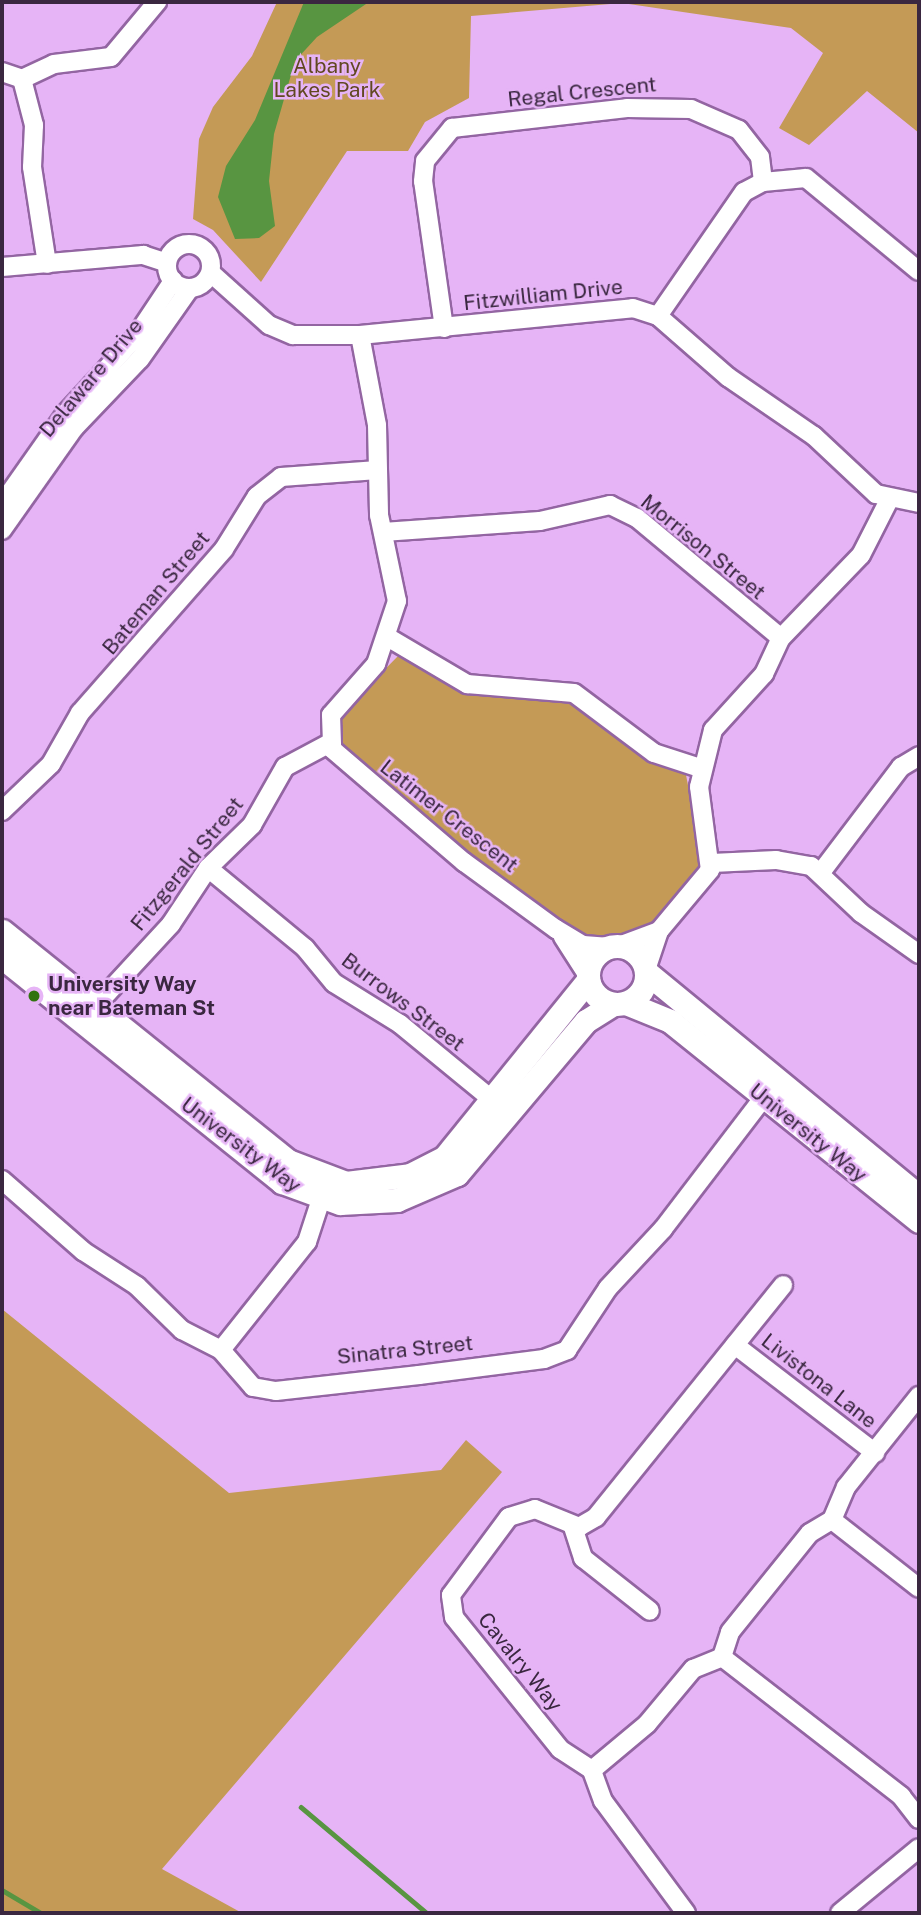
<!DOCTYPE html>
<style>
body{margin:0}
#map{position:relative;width:921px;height:1915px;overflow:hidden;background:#e6b4f6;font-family:"Public Sans",sans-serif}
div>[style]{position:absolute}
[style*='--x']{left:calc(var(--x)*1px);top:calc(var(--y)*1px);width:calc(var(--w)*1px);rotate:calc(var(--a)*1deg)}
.green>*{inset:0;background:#c49a56}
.water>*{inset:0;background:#589541}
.stream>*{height:4.5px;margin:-2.25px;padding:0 2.25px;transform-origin:2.25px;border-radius:2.25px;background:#589541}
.roads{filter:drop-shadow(2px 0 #9365a2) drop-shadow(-2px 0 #9365a2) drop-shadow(0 2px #9365a2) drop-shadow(0 -2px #9365a2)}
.minor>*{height:18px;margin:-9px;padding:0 9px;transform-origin:9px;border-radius:9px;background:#fff}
.minor>.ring{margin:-9px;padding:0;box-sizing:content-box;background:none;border:18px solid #fff;border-radius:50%}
.tertiary>*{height:23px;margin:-11.5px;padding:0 11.5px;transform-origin:11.5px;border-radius:11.5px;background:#fff}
.tertiary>.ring{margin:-11.5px;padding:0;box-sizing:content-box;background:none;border:23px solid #fff;border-radius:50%}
.dots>*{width:19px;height:19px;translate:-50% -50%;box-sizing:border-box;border:4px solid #e6b4f6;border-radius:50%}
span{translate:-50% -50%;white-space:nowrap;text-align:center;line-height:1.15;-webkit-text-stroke:5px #e6b4f6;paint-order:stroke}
.park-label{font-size:21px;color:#614821}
.street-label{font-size:21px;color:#3a2740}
.poi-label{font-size:21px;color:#3a2740;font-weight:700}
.left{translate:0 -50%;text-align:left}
.frame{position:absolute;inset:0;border:4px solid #3a2740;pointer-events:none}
</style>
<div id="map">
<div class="green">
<div style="clip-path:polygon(277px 2px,919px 2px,919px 133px,867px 91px,809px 145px,779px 128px,823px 53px,791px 28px,622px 3px,471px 16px,469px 98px,425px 122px,408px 151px,347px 151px,261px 282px,213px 230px,193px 219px,199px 139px,213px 107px,252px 56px)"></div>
<div style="clip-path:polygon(400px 654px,467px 691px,568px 698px,653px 761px,686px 775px,704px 867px,657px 924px,629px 937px,577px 936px,482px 868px,340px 749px,337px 718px)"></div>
<div style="clip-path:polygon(2px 1309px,229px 1493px,441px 1470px,466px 1440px,502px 1472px,162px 1869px,242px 1913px,2px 1913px)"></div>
</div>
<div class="water">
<div style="clip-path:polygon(304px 2px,369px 2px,317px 37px,295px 61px,274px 134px,269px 181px,275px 226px,259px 238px,235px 239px,218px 197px,226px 166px,255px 120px)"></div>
</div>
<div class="stream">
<div style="--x:301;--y:1807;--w:165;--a:40.1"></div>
<div style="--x:2;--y:1890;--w:45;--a:30.5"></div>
</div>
<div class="roads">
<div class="minor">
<div style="--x:2;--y:72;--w:21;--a:19"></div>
<div style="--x:22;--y:79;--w:48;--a:75.4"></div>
<div style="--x:34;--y:125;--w:42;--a:92.7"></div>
<div style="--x:32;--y:167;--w:98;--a:81.2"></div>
<div style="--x:22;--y:79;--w:35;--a:-25"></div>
<div style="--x:54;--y:64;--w:57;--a:-7"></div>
<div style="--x:111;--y:57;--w:72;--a:-50.1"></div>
<div class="ring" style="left:167px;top:244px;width:26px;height:26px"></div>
<div style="--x:2;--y:267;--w:142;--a:-4.9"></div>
<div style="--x:143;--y:255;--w:25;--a:18"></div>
<div style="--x:211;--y:273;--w:78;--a:41.9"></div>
<div style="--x:269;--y:325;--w:26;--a:23"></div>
<div style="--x:293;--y:335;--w:67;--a:0"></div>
<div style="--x:360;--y:335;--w:274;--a:-5.6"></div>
<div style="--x:633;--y:308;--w:26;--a:18"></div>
<div style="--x:658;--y:316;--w:93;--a:41.1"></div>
<div style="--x:728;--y:377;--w:104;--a:34.5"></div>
<div style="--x:814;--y:436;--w:85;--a:43.1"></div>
<div style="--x:876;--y:494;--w:44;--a:11.8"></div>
<div style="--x:658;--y:316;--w:151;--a:-55.3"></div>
<div style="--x:744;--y:192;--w:21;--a:-28"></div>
<div style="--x:763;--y:182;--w:43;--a:-5.3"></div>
<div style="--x:806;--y:178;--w:146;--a:39.5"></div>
<div style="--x:444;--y:328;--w:148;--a:-98.1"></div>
<div style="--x:423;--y:181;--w:20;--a:-84"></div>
<div style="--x:425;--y:161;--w:43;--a:-50.7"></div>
<div style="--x:452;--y:128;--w:176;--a:-6.5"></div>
<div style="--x:627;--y:108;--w:64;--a:0.9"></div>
<div style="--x:691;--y:109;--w:52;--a:23.6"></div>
<div style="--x:739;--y:130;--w:34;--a:52"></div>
<div style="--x:760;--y:157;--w:25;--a:83"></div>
<div style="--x:360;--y:335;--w:92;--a:79.3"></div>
<div style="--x:377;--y:425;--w:90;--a:88.7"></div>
<div style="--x:379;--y:515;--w:88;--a:78.2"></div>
<div style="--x:397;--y:601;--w:66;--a:108.4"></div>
<div style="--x:376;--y:664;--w:68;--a:131.4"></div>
<div style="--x:331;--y:715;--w:34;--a:88"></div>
<div style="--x:332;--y:749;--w:174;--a:40.6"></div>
<div style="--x:464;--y:862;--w:114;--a:36.1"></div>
<div style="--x:556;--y:929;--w:31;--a:31"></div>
<div style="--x:583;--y:945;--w:27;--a:4"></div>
<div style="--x:2;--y:504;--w:111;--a:-54.9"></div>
<div style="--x:66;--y:413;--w:102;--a:-47.4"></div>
<div style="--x:135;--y:338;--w:69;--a:-56.3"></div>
<div style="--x:2;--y:530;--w:125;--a:-54.8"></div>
<div style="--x:74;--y:428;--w:95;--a:-46.3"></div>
<div style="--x:140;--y:359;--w:87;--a:-54.8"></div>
<div style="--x:383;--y:532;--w:157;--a:-4"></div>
<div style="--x:540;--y:521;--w:72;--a:-12.9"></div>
<div style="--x:610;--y:505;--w:30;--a:26"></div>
<div style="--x:637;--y:518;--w:187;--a:39.8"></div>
<div style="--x:389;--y:638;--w:91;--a:30.5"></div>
<div style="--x:467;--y:684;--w:107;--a:4.8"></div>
<div style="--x:574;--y:693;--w:100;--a:36.9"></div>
<div style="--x:654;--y:753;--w:48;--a:18.1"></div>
<div style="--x:2;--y:811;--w:68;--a:-43.8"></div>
<div style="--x:51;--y:764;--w:59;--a:-60.4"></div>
<div style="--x:80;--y:713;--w:218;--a:-48.7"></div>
<div style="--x:224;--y:549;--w:62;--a:-58.1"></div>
<div style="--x:257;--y:496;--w:31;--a:-38"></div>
<div style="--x:281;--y:477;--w:97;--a:-4.1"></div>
<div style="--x:712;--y:863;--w:64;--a:-2.7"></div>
<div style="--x:776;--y:860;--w:36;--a:10"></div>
<div style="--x:811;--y:866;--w:69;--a:43.2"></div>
<div style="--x:861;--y:913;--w:71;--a:35.3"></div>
<div style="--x:208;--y:868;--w:126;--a:39.5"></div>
<div style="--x:305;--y:948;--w:45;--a:50.4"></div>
<div style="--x:334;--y:983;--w:78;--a:31.8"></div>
<div style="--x:400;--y:1024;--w:129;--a:39.4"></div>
<div style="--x:822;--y:871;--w:131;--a:-52.8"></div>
<div style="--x:901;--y:767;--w:21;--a:-31"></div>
<div style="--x:563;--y:937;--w:46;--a:57.3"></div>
<div style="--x:619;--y:946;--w:43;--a:-20.6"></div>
<div style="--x:646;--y:970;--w:41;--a:-71.6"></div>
<div style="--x:659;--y:931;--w:80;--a:-50.1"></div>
<div style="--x:710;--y:870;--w:84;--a:-97.5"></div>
<div style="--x:699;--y:787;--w:59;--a:-76.2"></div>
<div style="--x:713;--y:730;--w:76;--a:-47.7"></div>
<div style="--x:764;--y:674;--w:40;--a:-65"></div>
<div style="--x:781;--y:638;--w:115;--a:-46.1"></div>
<div style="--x:861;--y:555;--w:62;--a:-63"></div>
<div style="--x:89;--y:1013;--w:121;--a:-47.3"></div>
<div style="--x:171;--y:924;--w:67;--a:-56.5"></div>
<div style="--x:208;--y:868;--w:62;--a:-44.3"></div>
<div style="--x:252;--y:825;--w:67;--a:-60.4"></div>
<div style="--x:285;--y:767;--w:51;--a:-28.1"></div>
<div style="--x:2;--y:1180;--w:108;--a:41.2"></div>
<div style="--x:83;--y:1251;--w:64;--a:32.9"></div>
<div style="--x:137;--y:1286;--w:63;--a:44.4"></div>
<div style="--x:182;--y:1330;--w:44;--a:27.1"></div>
<div style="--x:221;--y:1350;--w:49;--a:49.1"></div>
<div style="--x:253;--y:1387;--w:23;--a:10"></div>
<div style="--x:276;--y:1391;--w:144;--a:-6.4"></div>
<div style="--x:419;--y:1375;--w:126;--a:-7.3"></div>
<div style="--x:544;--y:1359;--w:25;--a:-21"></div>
<div style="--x:567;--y:1350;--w:74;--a:-56.5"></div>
<div style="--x:608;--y:1288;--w:81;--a:-47"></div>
<div style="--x:663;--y:1229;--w:166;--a:-52.6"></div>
<div style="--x:735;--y:1345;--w:177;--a:37.6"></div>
<div style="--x:221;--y:1350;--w:138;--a:-51.5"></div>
<div style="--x:307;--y:1242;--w:61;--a:-71.9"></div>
<div style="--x:832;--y:1520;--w:110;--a:38"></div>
<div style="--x:573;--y:1527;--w:33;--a:72"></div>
<div style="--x:583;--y:1558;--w:85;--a:38.3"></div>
<div style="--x:722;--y:1657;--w:26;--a:-72"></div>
<div style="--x:730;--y:1632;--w:127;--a:-51.1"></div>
<div style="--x:810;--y:1533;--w:26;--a:-31"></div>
<div style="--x:832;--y:1520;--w:36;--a:-67"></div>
<div style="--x:846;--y:1487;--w:117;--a:-51.3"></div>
<div style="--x:722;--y:1657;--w:227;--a:37.8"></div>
<div style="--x:901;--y:1796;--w:29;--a:52"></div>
<div style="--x:592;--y:1770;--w:72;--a:-39.9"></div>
<div style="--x:647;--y:1724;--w:72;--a:-50.1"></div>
<div style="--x:693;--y:1669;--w:31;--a:-22"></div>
<div style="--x:686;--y:1913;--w:139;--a:-126.5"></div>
<div style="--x:603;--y:1801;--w:33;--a:-110"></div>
<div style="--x:592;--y:1770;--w:38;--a:-147"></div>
<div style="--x:560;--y:1749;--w:169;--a:-128.8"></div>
<div style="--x:454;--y:1617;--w:22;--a:-98"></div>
<div style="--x:451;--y:1595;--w:97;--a:-53.4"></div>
<div style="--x:509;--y:1517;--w:27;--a:-17"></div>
<div style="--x:535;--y:1509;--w:48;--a:22.2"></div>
<div style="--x:579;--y:1527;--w:20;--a:-30"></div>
<div style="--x:596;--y:1517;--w:298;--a:-51.1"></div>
<div style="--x:840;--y:1913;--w:102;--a:-39.4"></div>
</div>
<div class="tertiary">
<div style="--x:2;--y:931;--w:367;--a:38.8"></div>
<div style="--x:288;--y:1161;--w:62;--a:20.8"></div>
<div style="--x:346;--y:1183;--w:64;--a:-7.1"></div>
<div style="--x:410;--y:1175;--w:38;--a:-27"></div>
<div style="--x:444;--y:1158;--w:229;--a:-51"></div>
<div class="ring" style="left:588px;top:946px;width:35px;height:35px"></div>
<div style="--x:2;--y:957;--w:359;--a:38.8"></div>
<div style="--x:282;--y:1182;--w:62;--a:19.9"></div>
<div style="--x:340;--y:1203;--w:57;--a:-3"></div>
<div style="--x:397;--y:1200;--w:65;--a:-23.4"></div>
<div style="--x:457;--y:1174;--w:200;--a:-49.9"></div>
<div style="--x:586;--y:1021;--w:32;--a:-32"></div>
<div style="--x:646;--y:972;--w:353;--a:39.4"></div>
<div style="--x:626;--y:1003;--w:48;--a:22.2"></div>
<div style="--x:670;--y:1021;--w:319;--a:38.8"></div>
</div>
</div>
<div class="dots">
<div style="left:34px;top:996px;background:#31730f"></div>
</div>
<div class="park-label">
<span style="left:327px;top:78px">Albany<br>Lakes Park</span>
</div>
<div class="street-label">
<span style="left:582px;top:92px;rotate:-6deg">Regal Crescent</span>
<span style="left:543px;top:295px;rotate:-6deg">Fitzwilliam Drive</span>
<span style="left:91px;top:378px;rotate:-50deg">Delaware Drive</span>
<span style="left:703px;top:547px;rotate:39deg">Morrison Street</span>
<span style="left:156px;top:593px;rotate:-50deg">Bateman Street</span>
<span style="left:449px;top:816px;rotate:38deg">Latimer Crescent</span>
<span style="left:187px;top:864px;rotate:-51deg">Fitzgerald Street</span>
<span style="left:403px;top:1002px;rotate:37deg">Burrows Street</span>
<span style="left:808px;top:1133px;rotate:39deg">University Way</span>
<span style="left:241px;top:1145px;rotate:37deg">University Way</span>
<span style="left:405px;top:1350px;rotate:-6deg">Sinatra Street</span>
<span style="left:819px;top:1381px;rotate:38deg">Livistona Lane</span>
<span style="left:520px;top:1662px;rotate:51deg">Cavalry Way</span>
</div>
<div class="poi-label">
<span class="left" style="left:48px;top:996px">University Way<br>near Bateman St</span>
</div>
<div class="frame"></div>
</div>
